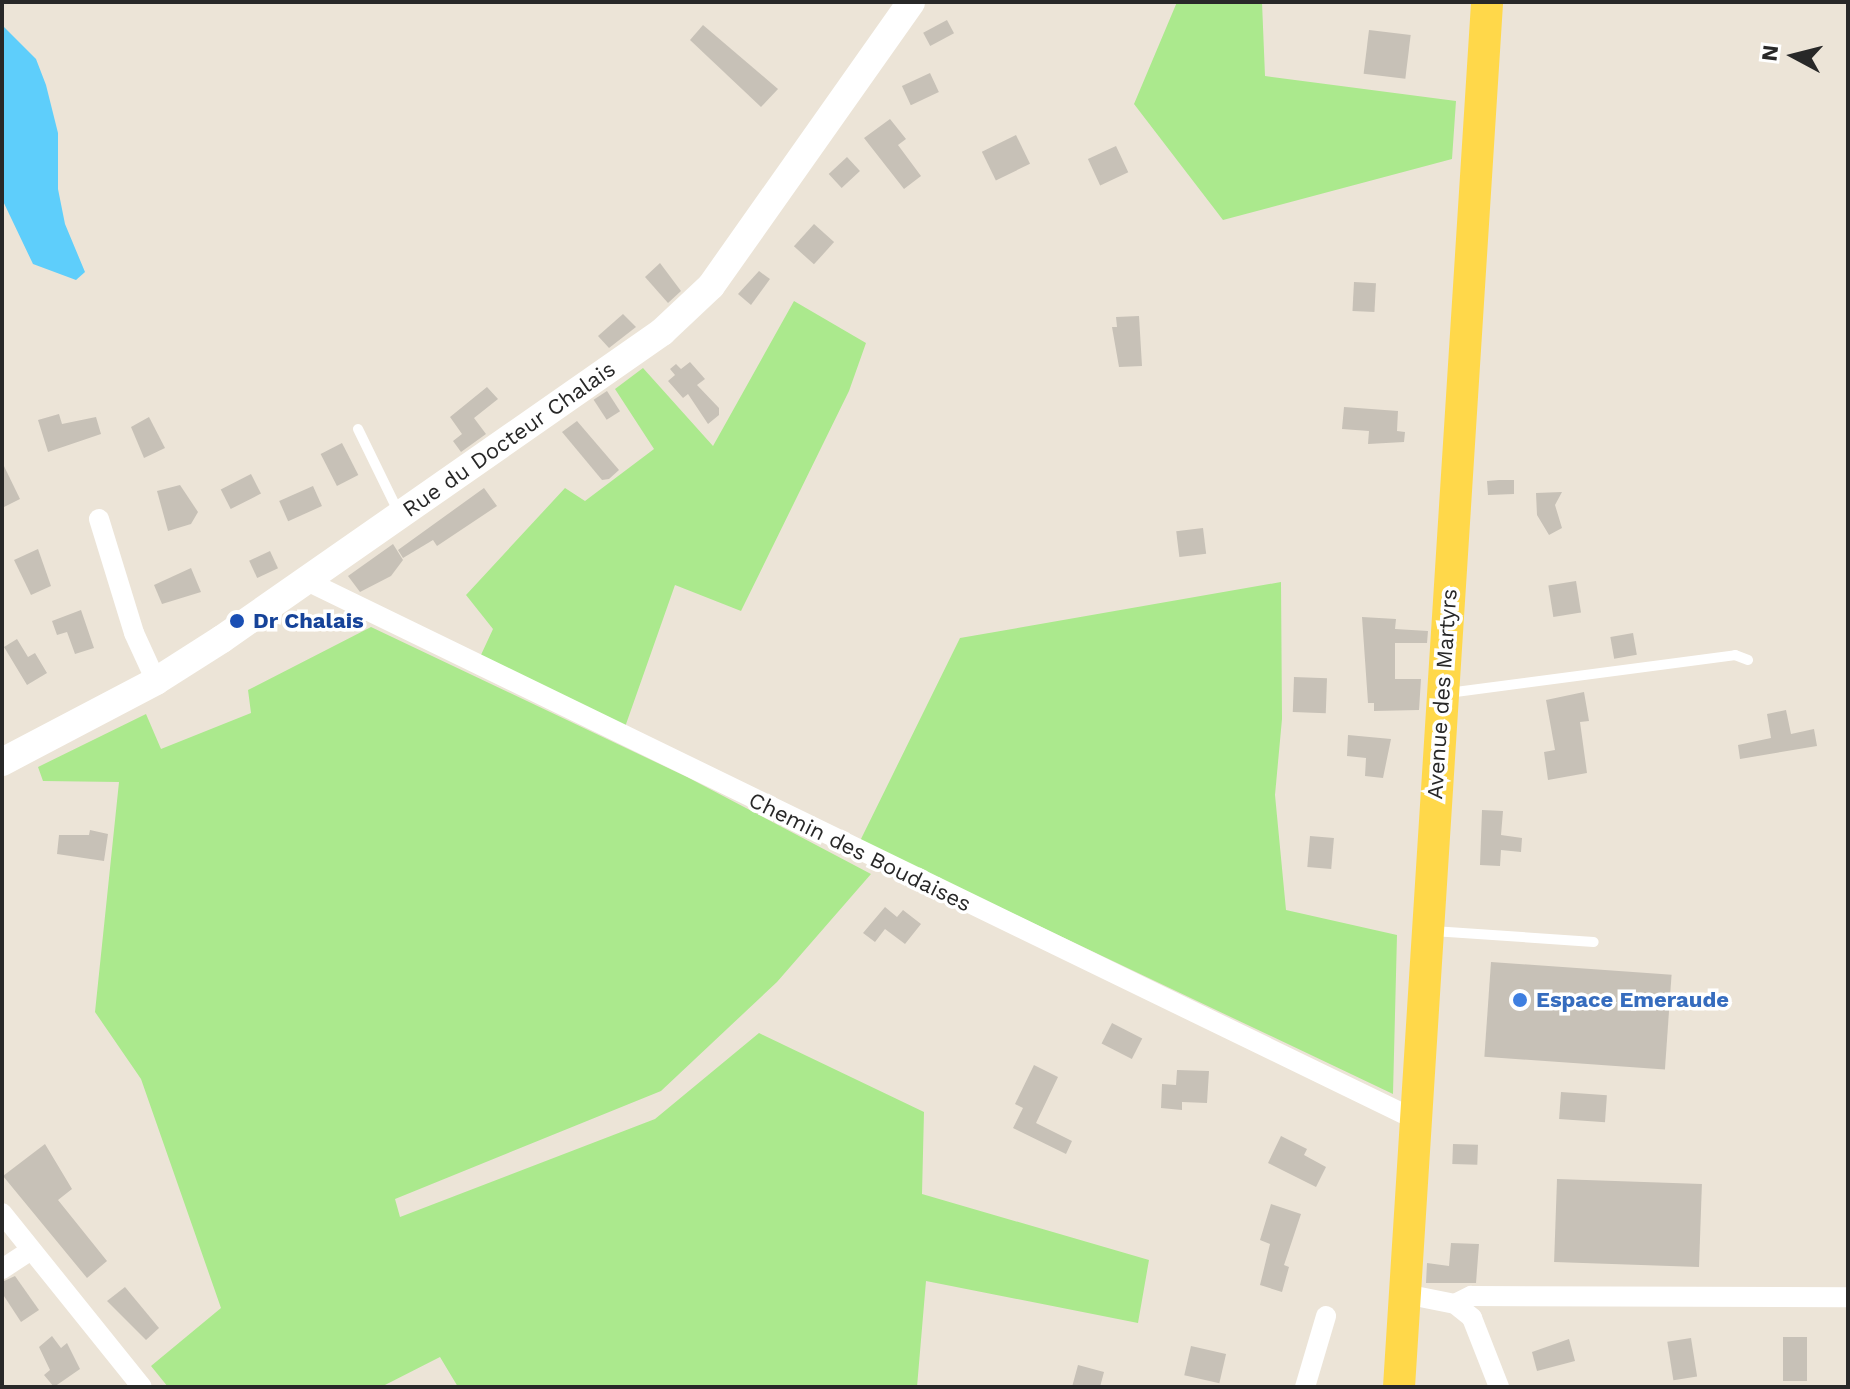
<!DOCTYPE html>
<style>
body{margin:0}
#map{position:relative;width:1850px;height:1389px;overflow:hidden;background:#ece4d7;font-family:"Work Sans",sans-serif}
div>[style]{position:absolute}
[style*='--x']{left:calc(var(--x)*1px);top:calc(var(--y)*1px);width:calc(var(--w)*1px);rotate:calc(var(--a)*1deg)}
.green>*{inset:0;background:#abe98d}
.water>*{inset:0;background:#5ecefb}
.building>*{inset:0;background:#c7c1b7;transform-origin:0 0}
.service>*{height:10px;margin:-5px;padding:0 5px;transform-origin:5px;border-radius:5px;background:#fff}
.minor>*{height:20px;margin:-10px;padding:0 10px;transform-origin:10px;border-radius:10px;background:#fff}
.secondary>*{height:28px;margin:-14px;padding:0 14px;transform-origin:14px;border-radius:14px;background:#fff}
.primary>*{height:32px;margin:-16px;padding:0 16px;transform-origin:16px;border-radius:16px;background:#ffd84a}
.dots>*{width:22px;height:22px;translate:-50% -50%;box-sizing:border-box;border:4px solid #fff;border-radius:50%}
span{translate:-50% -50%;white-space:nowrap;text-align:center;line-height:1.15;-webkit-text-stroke:7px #fff;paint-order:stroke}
.street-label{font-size:22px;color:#282828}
.transit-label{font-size:22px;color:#164399;font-weight:700}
.left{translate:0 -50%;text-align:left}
.shop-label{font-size:22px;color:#366cbe;font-weight:700}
.frame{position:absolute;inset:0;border:4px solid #282828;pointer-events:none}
.north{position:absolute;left:1754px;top:16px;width:80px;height:80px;-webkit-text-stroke:6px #fff;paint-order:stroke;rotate:277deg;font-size:22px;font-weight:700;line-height:32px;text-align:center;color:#282828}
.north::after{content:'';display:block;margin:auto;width:28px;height:36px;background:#282828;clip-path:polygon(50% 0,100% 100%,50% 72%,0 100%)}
</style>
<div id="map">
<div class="green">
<div style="clip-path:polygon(1177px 2px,1262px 2px,1265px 76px,1456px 101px,1452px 159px,1223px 220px,1134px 104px)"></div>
<div style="clip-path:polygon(794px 301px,866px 343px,849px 391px,741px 611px,675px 585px,625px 727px,480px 657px,493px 629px,466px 595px,565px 488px,585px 501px,654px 449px,615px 389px,643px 368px,713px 446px)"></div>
<div style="clip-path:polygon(1281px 582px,1282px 719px,1275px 795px,1286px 910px,1397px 935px,1393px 1094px,860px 841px,960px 638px)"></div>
<div style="clip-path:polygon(371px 627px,687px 777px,871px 874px,777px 982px,661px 1091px,395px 1199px,400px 1217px,655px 1119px,759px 1033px,924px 1112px,922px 1194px,1149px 1260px,1138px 1323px,926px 1281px,917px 1387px,458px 1387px,440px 1357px,381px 1387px,168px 1387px,151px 1366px,221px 1308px,141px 1079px,95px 1012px,119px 782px,43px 781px,38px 767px,146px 714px,161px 749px,251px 713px,248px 690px)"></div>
</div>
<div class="water">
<div style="clip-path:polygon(2px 25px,36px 59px,46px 85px,58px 133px,58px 189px,65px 224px,85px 272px,76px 280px,33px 264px,2px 199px)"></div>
</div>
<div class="building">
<div style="left:947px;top:20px;width:15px;height:27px;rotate:62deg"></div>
<div style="clip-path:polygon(703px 25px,778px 89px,761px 107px,690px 40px)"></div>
<div style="left:1369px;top:30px;width:42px;height:44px;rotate:7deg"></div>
<div style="left:930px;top:73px;width:21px;height:31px;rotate:65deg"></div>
<div style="clip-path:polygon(890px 119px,906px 139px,898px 145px,921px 176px,904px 189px,864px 138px)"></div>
<div style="left:1016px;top:135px;width:32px;height:38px;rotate:64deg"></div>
<div style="left:1116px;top:146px;width:29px;height:31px;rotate:65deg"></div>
<div style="left:847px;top:157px;width:19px;height:25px;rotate:47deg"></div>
<div style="left:814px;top:224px;width:27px;height:30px;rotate:42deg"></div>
<div style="clip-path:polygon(660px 263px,681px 291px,668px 303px,645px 277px)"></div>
<div style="clip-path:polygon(759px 271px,770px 279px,751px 305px,738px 294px)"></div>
<div style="left:1354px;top:282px;width:22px;height:29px;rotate:3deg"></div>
<div style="clip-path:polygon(623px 314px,636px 327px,609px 348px,598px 336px)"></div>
<div style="clip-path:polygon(1139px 316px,1142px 366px,1119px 367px,1112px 327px,1117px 327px,1116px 317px)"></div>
<div style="clip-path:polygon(690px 362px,705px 379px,697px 385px,719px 408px,719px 415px,708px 424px,688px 394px,683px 398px,668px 381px,675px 375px,670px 369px,676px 364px,681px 369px)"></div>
<div style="clip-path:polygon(487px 387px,498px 399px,474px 418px,486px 434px,461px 452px,453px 441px,462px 434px,450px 417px)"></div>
<div style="left:607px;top:391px;width:24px;height:16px;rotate:57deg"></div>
<div style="clip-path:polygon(1344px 407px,1398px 411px,1397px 431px,1405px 432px,1404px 442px,1368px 444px,1369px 431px,1342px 429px)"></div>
<div style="clip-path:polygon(59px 414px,62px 424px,96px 417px,101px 434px,48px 452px,38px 420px)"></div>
<div style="clip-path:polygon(149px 417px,165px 448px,144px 458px,131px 427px)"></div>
<div style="clip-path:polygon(577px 421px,619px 470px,609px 479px,602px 480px,562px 432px)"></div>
<div style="left:342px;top:443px;width:36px;height:24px;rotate:63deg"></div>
<div style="clip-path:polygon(2px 462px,20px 499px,2px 508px)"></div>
<div style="left:251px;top:474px;width:22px;height:34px;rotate:63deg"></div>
<div style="clip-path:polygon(1499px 480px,1514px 480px,1514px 494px,1488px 495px,1487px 481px)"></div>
<div style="clip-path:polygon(180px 485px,198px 512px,191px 524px,168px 531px,157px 491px)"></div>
<div style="left:313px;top:486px;width:22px;height:37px;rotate:66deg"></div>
<div style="clip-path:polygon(484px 488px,497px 506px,437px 546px,433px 540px,403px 558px,398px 550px)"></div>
<div style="clip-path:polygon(1562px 492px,1555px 505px,1562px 528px,1549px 535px,1537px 515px,1536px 493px)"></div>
<div style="left:1203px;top:528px;width:26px;height:27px;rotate:83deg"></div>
<div style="clip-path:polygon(393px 544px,403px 560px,391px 576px,360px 592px,348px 576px)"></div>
<div style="clip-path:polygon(38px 549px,51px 586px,31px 595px,14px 560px)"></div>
<div style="left:270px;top:551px;width:19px;height:23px;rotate:65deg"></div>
<div style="clip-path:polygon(191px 568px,201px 592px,162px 604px,154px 585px)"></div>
<div style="left:1576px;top:581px;width:32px;height:28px;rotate:81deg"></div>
<div style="clip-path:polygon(81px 610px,94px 648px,75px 654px,67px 632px,57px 635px,52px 621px)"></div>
<div style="clip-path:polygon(1362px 617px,1396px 619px,1395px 629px,1428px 631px,1427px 643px,1395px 643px,1395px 679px,1421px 679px,1419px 710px,1374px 711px,1374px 703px,1368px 703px)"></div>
<div style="left:1633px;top:633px;width:22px;height:23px;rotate:80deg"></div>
<div style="clip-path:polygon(17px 639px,28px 657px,35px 653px,47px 673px,27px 685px,4px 647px)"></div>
<div style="left:1294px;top:677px;width:33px;height:35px;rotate:2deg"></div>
<div style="clip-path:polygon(1584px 692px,1589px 721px,1580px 722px,1587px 773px,1548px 780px,1544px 752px,1555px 750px,1546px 700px)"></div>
<div style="clip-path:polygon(1786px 710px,1791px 734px,1814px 729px,1817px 746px,1740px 759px,1738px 745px,1771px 738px,1767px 714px)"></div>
<div style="clip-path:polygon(1348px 735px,1391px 739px,1383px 778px,1365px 776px,1366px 758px,1347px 756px)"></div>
<div style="clip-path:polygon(1482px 810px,1503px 811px,1501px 835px,1522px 838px,1521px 852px,1501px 850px,1500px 866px,1480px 865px)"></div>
<div style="clip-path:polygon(90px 830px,108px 834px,104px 861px,57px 854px,59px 835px,89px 835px)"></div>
<div style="left:1310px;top:836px;width:24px;height:31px;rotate:5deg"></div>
<div style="clip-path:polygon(885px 907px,897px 917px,903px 910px,921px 924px,905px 944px,885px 929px,875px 942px,863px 933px)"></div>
<div style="left:1491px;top:962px;width:181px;height:95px;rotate:4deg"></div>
<div style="left:1112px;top:1023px;width:34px;height:23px;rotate:27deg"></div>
<div style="clip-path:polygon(1034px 1065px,1058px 1077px,1036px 1123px,1072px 1141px,1066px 1154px,1013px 1128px,1023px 1108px,1015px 1104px)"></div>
<div style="clip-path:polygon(1177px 1070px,1209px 1071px,1207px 1103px,1182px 1102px,1182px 1110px,1161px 1108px,1162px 1084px,1176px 1085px)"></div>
<div style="left:1561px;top:1092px;width:46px;height:27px;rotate:4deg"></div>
<div style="clip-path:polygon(1281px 1136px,1307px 1149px,1304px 1155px,1326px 1167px,1316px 1187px,1268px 1163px)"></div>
<div style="clip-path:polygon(45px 1144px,72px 1189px,58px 1200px,107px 1261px,87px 1278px,3px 1176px)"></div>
<div style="left:1453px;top:1144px;width:25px;height:20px;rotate:2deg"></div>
<div style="left:1557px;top:1179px;width:145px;height:83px;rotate:2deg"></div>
<div style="clip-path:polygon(1271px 1204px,1301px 1214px,1284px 1265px,1289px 1267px,1282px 1292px,1260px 1285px,1270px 1244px,1260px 1240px)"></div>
<div style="clip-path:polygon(1451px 1243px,1479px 1244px,1476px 1283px,1426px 1283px,1427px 1263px,1449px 1266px)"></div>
<div style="clip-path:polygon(15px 1276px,39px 1310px,21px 1322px,2px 1293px,2px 1282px)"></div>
<div style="clip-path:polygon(125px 1287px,159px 1328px,146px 1340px,107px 1301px)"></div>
<div style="clip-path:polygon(52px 1336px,61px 1348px,67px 1343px,80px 1369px,54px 1387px,44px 1375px,50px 1370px,39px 1347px)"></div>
<div style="left:1807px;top:1337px;width:44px;height:24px;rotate:90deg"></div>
<div style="left:1691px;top:1338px;width:39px;height:24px;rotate:81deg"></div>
<div style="clip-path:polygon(1569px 1339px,1575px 1361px,1537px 1371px,1532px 1352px)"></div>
<div style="left:1191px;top:1346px;width:36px;height:30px;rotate:13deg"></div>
<div style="clip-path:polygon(1078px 1365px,1104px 1372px,1100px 1387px,1072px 1387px)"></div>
</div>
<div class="service">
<div style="--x:358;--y:429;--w:93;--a:64"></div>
<div style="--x:1448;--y:693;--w:290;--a:-7.5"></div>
<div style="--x:1735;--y:655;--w:14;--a:21"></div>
<div style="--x:1433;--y:931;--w:161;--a:3.9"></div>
</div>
<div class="minor">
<div style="--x:99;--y:519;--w:119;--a:72.9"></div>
<div style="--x:134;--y:633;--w:53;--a:65.4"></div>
<div style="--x:305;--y:580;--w:1235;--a:25.92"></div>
<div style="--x:2;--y:1213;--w:223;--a:51.2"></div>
<div style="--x:2;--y:1269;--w:35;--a:-33"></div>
<div style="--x:1405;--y:1294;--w:51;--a:11.3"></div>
<div style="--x:1455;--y:1304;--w:22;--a:39"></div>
<div style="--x:1472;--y:1318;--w:74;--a:68.6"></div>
<div style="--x:1455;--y:1304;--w:18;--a:-27"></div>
<div style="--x:1471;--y:1296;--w:377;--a:0.2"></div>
<div style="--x:1305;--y:1387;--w:74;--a:-73.5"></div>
</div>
<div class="secondary">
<div style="--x:2;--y:762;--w:174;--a:-27.7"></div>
<div style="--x:156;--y:681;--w:78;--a:-32.5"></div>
<div style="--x:222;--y:639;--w:537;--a:-34.9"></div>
<div style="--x:662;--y:332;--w:67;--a:-43.2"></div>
<div style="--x:711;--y:286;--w:347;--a:-54.8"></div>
</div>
<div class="primary">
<div style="--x:1399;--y:1387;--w:1388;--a:-86.36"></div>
</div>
<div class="dots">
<div style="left:237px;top:621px;background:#1a4fb4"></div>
<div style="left:1520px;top:1000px;background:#3f7fe0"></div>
</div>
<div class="street-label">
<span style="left:509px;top:439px;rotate:-35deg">Rue du Docteur Chalais</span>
<span style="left:1442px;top:694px;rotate:-86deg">Avenue des Martyrs</span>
<span style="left:860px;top:852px;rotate:26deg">Chemin des Boudaises</span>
</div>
<div class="transit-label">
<span class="left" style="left:253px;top:621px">Dr Chalais</span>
</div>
<div class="shop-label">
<span class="left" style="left:1536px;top:1000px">Espace Emeraude</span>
</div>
<div class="frame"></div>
<div class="north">N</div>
</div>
